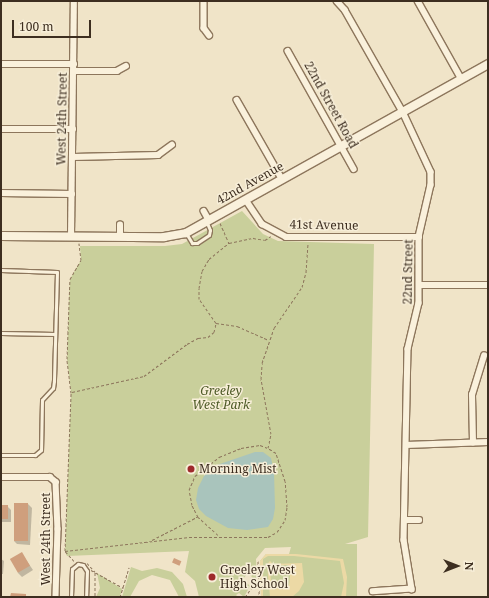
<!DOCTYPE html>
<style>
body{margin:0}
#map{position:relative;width:489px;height:598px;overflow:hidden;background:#f0e4c8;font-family:"Noto Serif",serif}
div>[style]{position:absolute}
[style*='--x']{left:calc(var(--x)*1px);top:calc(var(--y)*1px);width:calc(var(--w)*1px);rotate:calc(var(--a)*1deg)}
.green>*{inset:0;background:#c9cf9b}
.sand>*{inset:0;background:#ecd9a5}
.water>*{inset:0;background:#a9c4bc}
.shadow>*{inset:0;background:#0003}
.building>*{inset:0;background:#cf9f7d;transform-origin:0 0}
.path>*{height:1px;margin-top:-0.5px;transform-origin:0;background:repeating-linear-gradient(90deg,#8d765c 0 3px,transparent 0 5px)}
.roads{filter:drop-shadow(1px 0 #8d765c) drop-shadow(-1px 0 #8d765c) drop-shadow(0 1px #8d765c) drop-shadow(0 -1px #8d765c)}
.lane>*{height:3px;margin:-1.5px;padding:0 1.5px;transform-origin:1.5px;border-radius:1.5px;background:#faf1dc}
.street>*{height:5.5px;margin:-2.75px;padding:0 2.75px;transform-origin:2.75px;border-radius:2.75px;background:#faf1dc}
.secondary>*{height:8px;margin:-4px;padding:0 4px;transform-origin:4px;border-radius:4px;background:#faf1dc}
.dots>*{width:11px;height:11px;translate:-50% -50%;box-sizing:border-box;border:2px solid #f7eed8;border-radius:50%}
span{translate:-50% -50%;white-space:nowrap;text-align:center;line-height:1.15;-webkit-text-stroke:3px #f7eed8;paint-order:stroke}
.street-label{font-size:12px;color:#3d2e20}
.park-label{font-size:12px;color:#4d5a26;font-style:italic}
.poi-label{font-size:12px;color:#3d2e20}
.left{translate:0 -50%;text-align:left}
.frame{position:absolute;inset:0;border:2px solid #3d2e20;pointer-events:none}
.north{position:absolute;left:437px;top:546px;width:40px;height:40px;-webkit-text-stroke:3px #f7eed8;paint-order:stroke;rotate:90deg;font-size:11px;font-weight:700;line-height:16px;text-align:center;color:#3d2e20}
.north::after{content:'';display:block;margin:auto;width:14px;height:18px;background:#3d2e20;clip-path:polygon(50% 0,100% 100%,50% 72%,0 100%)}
.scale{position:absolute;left:12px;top:20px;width:79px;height:18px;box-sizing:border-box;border:2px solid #3d2e20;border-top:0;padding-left:5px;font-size:12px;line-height:14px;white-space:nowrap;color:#3d2e20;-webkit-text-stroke:3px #f7eed8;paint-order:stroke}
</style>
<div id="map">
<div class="green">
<div style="clip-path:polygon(242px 211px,263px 234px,278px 241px,374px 244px,368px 537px,345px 544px,357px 544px,357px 597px,261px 597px,260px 561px,266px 554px,289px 554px,291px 547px,265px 548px,256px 559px,257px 583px,250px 583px,253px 578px,248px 573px,243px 579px,250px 586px,244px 597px,239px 593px,236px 595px,238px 597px,199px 597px,195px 581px,185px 572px,189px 551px,67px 556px,65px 551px,71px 393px,67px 359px,69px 297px,70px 279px,81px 260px,80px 246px,165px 246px,182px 244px)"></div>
<div style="clip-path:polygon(131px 567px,142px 571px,157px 568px,172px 572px,183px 584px,187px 597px,179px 597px,170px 580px,152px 575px,139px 581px,130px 597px,122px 597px)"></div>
<div style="clip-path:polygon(97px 573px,122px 589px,120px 597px,96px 597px,100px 588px)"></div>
</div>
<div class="sand">
<div style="clip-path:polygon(266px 554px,296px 554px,343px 559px,347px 577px,346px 597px,341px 597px,344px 583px,340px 561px,294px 556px,268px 556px,263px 559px,263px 597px,261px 597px,260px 561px)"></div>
<div style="clip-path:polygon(evenodd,270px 561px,273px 564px,302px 563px,304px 582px,299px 591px,292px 597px,270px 597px,267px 564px,270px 561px,275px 565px,288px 565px,291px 568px,289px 585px,274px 585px,271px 582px,270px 568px,275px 565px)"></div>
</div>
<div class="water">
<div style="clip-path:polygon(255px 452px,263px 452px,271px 458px,274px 472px,275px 508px,273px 519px,268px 527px,247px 530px,228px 528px,206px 516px,199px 509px,196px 500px,198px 488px,204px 476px,214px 466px)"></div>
</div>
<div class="shadow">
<div style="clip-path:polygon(28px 504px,32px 508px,30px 545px,17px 544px,14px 541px)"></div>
<div style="clip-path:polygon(1px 506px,7px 506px,11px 510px,11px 522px,1px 522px)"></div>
<div style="clip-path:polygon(22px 554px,33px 570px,22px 577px,18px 573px)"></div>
<div style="clip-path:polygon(1px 559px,4px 561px,3px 574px,1px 574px)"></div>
</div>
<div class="building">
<div style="left:14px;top:503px;width:14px;height:38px"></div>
<div style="left:1px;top:505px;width:7px;height:14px"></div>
<div style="left:22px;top:552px;width:16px;height:14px;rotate:60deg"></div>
<div style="left:174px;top:558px;width:8px;height:5px;rotate:23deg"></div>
<div style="clip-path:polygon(11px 593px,26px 594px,26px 597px,10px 597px)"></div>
</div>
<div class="path">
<div style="--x:220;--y:223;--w:22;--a:66"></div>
<div style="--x:229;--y:243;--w:25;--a:-12"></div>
<div style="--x:253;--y:238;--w:12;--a:9"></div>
<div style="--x:265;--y:240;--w:7;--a:-34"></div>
<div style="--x:216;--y:323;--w:21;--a:8"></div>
<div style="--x:237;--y:326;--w:34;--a:24"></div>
<div style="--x:72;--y:392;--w:74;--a:-12.5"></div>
<div style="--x:144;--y:376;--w:54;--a:-36.7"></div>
<div style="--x:187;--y:344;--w:13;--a:-29"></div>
<div style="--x:198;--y:338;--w:10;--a:-6"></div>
<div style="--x:208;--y:337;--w:8;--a:-40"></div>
<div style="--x:214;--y:332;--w:9;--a:-77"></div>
<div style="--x:216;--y:323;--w:29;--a:-125"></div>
<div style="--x:199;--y:299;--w:11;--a:-90"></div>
<div style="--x:199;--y:288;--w:17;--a:-80"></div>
<div style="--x:202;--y:271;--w:14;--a:-60"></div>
<div style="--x:209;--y:259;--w:26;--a:-39"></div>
<div style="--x:218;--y:535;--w:27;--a:-138"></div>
<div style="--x:198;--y:517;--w:13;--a:-117"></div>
<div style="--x:192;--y:505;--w:15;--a:-101"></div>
<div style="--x:189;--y:490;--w:15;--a:-67"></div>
<div style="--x:195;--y:476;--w:31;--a:-38"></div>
<div style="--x:219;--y:457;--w:24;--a:-22"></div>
<div style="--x:241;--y:448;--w:19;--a:-9"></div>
<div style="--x:260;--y:445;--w:9;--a:21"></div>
<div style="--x:152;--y:540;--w:51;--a:-27.1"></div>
<div style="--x:65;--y:551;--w:125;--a:-6.4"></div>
<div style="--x:189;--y:537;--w:79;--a:0"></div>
<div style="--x:268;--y:537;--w:10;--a:-29"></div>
<div style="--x:277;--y:532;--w:14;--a:-56"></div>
<div style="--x:285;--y:520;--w:13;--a:-81"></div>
<div style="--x:287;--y:507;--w:26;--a:-94"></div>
<div style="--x:285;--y:481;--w:29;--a:-108"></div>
<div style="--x:276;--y:453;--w:9;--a:-148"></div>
<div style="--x:268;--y:448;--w:14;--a:-78"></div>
<div style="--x:271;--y:434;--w:56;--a:-100.3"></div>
<div style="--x:261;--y:379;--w:16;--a:-86"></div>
<div style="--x:262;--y:363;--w:37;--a:-71"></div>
<div style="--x:274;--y:328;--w:50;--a:-55.7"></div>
<div style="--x:302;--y:287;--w:16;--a:-75"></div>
<div style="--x:306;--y:272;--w:28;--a:-86"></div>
<div style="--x:74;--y:561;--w:13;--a:-132"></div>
<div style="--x:65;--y:551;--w:158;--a:-87.8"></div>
<div style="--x:71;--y:393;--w:34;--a:-97"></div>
<div style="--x:67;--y:359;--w:80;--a:-87.9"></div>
<div style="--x:70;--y:279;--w:22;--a:-60"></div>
<div style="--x:81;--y:260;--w:17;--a:-97"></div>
<div style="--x:258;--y:561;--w:36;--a:88"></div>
<div style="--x:87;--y:563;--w:12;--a:48"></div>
<div style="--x:95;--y:572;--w:25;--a:90"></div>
<div style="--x:91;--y:570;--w:37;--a:29"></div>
<div style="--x:120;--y:597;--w:31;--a:-73"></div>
<div style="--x:245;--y:597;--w:12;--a:-55"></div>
<div style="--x:252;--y:587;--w:6;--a:-18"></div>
</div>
<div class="roads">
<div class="lane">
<div style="--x:186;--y:233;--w:12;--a:59"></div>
<div style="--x:192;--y:243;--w:5;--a:0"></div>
<div style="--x:197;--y:243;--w:14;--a:-34"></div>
<div style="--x:209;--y:235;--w:5;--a:-79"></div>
<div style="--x:210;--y:230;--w:8;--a:-113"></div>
<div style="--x:1;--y:270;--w:56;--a:2"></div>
<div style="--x:57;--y:272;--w:109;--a:91.6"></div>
<div style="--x:54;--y:381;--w:7;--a:98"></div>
<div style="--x:53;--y:388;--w:16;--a:133"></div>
<div style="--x:42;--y:400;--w:50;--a:91.1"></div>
<div style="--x:41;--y:450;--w:8;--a:140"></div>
<div style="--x:35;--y:455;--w:34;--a:180"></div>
<div style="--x:1;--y:333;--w:54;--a:1.1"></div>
<div style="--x:71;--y:597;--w:28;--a:-88"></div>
<div style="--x:72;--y:569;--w:8;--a:-40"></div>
<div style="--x:78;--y:564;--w:5;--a:11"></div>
<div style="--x:83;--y:565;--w:7;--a:56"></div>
<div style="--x:87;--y:571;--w:26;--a:92"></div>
</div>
<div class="street">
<div style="--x:204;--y:1;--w:27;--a:90"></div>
<div style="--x:204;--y:28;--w:9;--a:54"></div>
<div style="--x:337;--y:1;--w:12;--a:48"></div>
<div style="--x:345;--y:10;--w:117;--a:60.4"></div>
<div style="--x:403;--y:112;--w:66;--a:65"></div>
<div style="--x:431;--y:172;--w:13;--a:90"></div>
<div style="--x:431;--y:185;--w:53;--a:103"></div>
<div style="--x:419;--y:237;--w:66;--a:90"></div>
<div style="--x:419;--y:303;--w:47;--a:103.4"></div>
<div style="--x:408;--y:349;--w:191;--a:91.2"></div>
<div style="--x:404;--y:540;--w:50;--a:80.7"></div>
<div style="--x:412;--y:589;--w:39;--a:176"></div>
<div style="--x:418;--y:1;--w:88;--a:60.8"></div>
<div style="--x:288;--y:51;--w:135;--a:60.8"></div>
<div style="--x:1;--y:64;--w:73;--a:0"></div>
<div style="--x:74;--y:71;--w:43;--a:0"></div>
<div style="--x:117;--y:71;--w:10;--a:-29"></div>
<div style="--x:237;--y:100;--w:91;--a:60.3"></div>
<div style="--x:1;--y:129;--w:72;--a:0"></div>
<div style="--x:73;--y:157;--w:85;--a:-1.3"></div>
<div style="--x:158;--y:155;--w:17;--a:-36"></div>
<div style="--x:1;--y:193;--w:71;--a:0.8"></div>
<div style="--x:246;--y:200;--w:29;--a:56"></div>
<div style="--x:262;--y:224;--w:27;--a:28"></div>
<div style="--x:286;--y:237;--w:133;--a:0"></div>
<div style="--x:204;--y:211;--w:10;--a:61"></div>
<div style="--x:71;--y:236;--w:235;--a:-89.3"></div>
<div style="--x:120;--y:236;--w:11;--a:-90"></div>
<div style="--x:420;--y:285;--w:68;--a:0"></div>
<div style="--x:473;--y:443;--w:48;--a:-91.2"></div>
<div style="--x:472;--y:395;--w:41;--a:-72.9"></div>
<div style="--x:406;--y:445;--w:82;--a:-2.1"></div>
<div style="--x:1;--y:477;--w:49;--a:0"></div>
<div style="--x:50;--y:477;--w:8;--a:40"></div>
<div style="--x:56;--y:482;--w:47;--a:87.6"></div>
<div style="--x:58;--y:529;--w:68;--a:91.7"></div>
<div style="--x:405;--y:520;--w:14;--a:0"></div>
</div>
<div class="secondary">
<div style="--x:1;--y:236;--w:163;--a:0.4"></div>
<div style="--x:164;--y:237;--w:22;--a:-10"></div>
<div style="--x:186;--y:233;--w:346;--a:-29.2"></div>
</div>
</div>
<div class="dots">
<div style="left:191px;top:469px;background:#9e2a2b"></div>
<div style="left:212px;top:577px;background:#9e2a2b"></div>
</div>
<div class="street-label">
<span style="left:331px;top:105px;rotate:61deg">22nd Street Road</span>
<span style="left:62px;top:119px;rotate:-89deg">West 24th Street</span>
<span style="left:250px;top:183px;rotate:-29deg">42nd Avenue</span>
<span style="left:324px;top:225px;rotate:1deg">41st Avenue</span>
<span style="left:408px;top:272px;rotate:-89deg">22nd Street</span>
<span style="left:46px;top:539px;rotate:-90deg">West 24th Street</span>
</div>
<div class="park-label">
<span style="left:221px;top:398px">Greeley<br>West Park</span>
</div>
<div class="poi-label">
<span class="left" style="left:199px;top:469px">Morning Mist</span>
<span class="left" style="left:220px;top:577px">Greeley West<br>High School</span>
</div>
<div class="frame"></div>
<div class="north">N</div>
<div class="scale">100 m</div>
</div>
